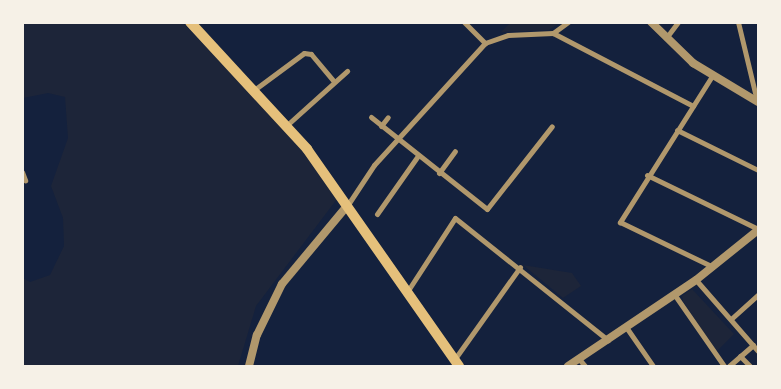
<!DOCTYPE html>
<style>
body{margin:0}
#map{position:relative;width:781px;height:389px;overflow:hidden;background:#14213d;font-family:Commissioner,sans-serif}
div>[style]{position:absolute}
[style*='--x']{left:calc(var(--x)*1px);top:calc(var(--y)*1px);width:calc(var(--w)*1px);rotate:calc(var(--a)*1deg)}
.green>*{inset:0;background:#1d2539}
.minor>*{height:5px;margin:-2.5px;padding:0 2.5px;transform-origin:2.5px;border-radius:2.5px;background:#b1986c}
.tertiary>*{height:8px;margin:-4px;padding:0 4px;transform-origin:4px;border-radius:4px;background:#b1986c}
.primary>*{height:10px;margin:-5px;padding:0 5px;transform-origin:5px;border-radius:5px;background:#e5c07b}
span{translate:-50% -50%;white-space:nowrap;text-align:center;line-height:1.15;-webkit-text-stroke:5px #f6f1e7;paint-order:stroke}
.frame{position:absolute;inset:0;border:24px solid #f6f1e7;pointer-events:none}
</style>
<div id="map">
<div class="green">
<div style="clip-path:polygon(23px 23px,183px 23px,297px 142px,337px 199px,256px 306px,238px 366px,23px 366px,23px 278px,30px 282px,50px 275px,64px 246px,63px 218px,51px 186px,68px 138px,65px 97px,48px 93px,23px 98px)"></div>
<div style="clip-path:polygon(510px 23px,510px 22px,559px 23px,549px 30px,501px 32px)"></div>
<div style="clip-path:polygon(523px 265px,572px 273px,581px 286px,563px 298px)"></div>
<div style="clip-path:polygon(692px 289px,734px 334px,716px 352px,683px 301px,682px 296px)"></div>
</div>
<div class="minor">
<div style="--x:464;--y:22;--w:30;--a:45"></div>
<div style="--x:738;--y:22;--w:81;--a:76.5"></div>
<div style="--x:553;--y:33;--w:158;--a:27.5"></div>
<div style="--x:666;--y:38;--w:20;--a:-53"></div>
<div style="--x:712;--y:76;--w:173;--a:122.2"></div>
<div style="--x:620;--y:222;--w:103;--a:25.8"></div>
<div style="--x:254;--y:90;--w:62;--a:-36.5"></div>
<div style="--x:304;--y:53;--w:7;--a:8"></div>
<div style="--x:311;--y:54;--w:35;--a:50"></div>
<div style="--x:371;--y:117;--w:148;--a:38.4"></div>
<div style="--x:487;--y:209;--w:105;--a:-51.9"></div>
<div style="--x:287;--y:125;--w:81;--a:-42"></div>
<div style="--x:381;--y:126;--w:11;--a:-52"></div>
<div style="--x:677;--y:130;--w:90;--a:26.3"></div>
<div style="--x:22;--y:172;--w:9;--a:69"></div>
<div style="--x:439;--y:173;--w:27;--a:-54"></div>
<div style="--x:647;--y:175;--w:123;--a:25.9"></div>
<div style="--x:347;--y:206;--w:49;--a:-56.6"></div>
<div style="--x:374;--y:165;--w:165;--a:-47.7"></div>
<div style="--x:485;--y:43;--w:24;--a:-19"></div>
<div style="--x:508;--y:35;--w:45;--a:-2.5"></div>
<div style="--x:553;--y:33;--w:19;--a:-36"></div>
<div style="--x:377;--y:214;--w:70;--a:-54.9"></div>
<div style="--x:696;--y:280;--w:94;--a:48.9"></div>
<div style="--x:407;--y:292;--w:88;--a:-57"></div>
<div style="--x:455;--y:218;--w:196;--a:38.6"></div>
<div style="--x:674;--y:294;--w:88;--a:55.2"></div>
<div style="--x:731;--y:319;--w:36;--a:-42"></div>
<div style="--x:626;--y:327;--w:47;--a:55.3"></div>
<div style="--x:740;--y:356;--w:14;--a:45"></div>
<div style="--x:579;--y:359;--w:9;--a:49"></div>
<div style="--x:454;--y:360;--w:114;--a:-54.6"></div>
<div style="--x:729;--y:366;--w:32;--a:-41"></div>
</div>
<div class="tertiary">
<div style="--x:651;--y:22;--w:59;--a:44.3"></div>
<div style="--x:693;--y:63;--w:76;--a:31"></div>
<div style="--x:249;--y:366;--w:32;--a:-76"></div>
<div style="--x:257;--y:335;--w:57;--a:-63.9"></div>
<div style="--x:282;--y:284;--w:102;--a:-50.2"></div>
<div style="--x:568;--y:366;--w:154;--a:-33.9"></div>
<div style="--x:696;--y:280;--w:80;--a:-38.9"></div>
</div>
<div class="primary">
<div style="--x:190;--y:22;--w:173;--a:47.3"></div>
<div style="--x:307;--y:149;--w:265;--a:55"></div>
</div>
<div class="frame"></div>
</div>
